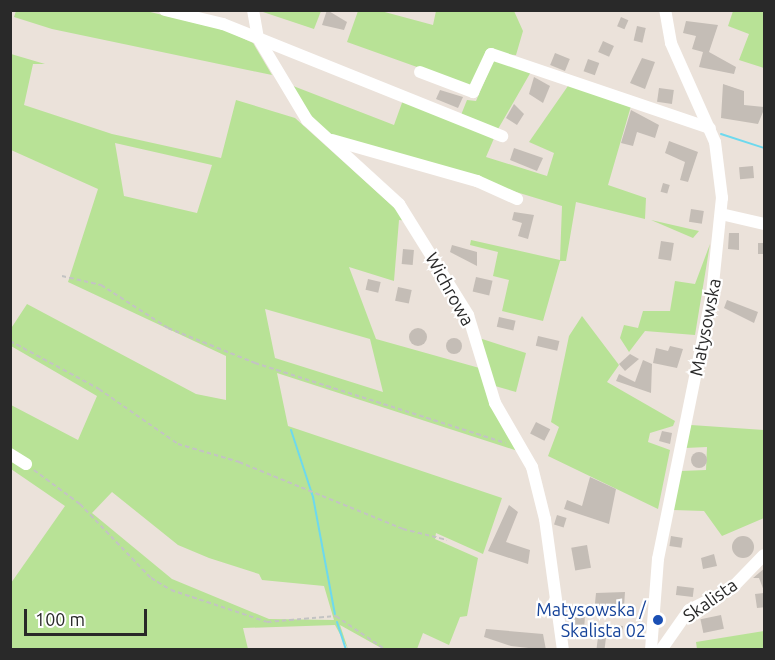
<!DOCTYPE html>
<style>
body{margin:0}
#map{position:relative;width:775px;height:660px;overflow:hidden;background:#ebe2da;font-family:Ubuntu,sans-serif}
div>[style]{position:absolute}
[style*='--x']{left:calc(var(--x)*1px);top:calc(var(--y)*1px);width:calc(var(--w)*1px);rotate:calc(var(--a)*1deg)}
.green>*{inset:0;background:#b8e296}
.stream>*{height:2px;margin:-1px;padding:0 1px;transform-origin:1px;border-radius:1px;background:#6dd9ee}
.building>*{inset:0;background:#c4bdb6;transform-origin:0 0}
.round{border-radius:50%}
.path>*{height:1.5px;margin-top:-0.75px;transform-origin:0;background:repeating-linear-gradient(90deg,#c3c3c3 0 4.5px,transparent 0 7.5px)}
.minor>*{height:12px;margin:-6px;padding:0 6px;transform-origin:6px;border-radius:6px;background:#fff}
.dots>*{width:16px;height:16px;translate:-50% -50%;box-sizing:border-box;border:3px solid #fff;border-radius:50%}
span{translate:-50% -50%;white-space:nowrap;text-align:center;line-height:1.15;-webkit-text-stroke:4.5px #fff;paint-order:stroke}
.street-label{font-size:18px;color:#292929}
.transit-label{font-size:18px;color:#164399}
.right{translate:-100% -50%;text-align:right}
.frame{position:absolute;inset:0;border:12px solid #292929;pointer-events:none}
.scale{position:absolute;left:24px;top:609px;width:123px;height:27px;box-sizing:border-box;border:3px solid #292929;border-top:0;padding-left:8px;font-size:18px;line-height:21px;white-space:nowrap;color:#292929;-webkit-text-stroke:4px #fff;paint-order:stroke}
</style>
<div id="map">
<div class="green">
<div style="clip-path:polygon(257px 10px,321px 11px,314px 29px)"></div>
<div style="clip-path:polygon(16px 11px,146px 11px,225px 30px,253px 43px,272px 75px,52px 29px,14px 17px)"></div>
<div style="clip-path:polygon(358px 11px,381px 11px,433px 25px,436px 11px,514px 11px,523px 31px,516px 55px,485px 53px,473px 87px,347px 42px)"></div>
<div style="clip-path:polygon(733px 11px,764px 11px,764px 68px,739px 60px,749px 34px,728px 26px)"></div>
<div style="clip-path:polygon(evenodd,11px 54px,45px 64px,33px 64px,24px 105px,112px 134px,221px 158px,236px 100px,295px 118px,409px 221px,399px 220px,394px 281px,349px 267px,376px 339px,483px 369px,521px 452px,277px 373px,288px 426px,502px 498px,483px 554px,436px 533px,435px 539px,478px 558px,467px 616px,460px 617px,449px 645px,423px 633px,417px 649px,383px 649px,340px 625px,348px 649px,335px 625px,243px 628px,248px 649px,11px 649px,11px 583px,65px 506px,11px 469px,11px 405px,78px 440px,97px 396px,11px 346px,10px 330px,27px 304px,196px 394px,226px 400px,226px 356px,68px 282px,98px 189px,11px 150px,11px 54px,115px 143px,212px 165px,197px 213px,124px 196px,115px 143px,11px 54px,265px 309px,370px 339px,383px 392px,275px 358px,265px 309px,11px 54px,112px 492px,178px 545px,209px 558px,259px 574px,262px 580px,324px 586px,334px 620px,269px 619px,172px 579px,92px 513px,112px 492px)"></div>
<div style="clip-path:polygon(495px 57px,532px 70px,498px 129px,461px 115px,467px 100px,476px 101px)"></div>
<div style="clip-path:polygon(570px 83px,631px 106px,608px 185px,646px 198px,645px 219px,576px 202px,566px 261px,560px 261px,543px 321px,502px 311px,509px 280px,493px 276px,498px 252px,470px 245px,471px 240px,560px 260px,562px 206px,332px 136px,315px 124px,288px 84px,394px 125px,403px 100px,495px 136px,486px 157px,547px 176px,554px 153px,529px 142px)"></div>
<div style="clip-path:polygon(651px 220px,699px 231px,693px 238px)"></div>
<div style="clip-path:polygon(710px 244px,695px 335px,645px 331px,629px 352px,620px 338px,624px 325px,638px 328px,643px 311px,670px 311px,675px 281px,695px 284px)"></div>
<div style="clip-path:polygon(582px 316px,619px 365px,607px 382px,675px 421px,673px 426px,650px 433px,648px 442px,670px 450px,658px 509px,548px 456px,559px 427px,551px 422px,569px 336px)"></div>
<div style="clip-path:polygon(479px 338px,526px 353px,516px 392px,495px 386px)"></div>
<div style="clip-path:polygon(691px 425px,764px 430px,764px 518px,722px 536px,704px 511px,673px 510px,681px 471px,706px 470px,707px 447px,685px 448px)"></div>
<div style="clip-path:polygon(764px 631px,764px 649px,697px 649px,696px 642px)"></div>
</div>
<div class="stream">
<div style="--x:721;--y:134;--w:45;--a:18"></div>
<div style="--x:291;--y:430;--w:71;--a:71.8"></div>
<div style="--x:313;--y:497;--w:119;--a:79.4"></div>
<div style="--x:337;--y:622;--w:29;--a:72"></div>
</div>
<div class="building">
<div style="clip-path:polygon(327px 10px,347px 22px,344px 30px,322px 25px)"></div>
<div style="left:621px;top:17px;width:8px;height:10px;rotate:23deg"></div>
<div style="clip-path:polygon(686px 21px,718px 25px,709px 52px,736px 67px,734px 74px,699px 67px,703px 52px,692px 49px,696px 36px,683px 33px)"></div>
<div style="left:637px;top:26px;width:9px;height:15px;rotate:13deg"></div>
<div style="left:603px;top:41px;width:12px;height:12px;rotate:24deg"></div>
<div style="left:555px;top:53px;width:16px;height:13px;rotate:22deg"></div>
<div style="clip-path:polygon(642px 58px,655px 62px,645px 89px,630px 83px)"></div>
<div style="left:588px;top:59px;width:12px;height:13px;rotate:20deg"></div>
<div style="clip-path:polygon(534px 77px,550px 86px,543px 103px,529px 94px)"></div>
<div style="clip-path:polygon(723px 84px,744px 91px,744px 105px,765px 107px,758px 124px,721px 118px)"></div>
<div style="left:659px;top:88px;width:15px;height:14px;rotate:8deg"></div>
<div style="clip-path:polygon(440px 90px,463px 97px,458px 108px,436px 99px)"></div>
<div style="clip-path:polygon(514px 104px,524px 114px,517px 125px,506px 118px)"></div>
<div style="clip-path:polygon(631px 110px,659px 125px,655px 138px,637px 132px,633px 146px,621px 143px)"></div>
<div style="clip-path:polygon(669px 141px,698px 152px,688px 182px,680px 180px,685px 162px,665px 153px)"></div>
<div style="clip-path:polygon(514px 148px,543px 158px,537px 171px,510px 160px)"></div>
<div style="left:753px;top:166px;width:12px;height:14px;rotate:85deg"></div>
<div style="left:663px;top:183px;width:7px;height:9px;rotate:16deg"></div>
<div style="left:691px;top:209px;width:13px;height:13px;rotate:9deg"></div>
<div style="clip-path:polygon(514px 212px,534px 215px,528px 239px,518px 236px,522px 223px,512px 220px)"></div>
<div style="clip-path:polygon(729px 233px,739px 233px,739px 250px,728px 249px)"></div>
<div style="left:661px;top:241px;width:13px;height:18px;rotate:9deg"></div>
<div style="left:758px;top:243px;width:7px;height:11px"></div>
<div style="clip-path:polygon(452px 245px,477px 252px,477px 266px,450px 252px)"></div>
<div style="left:403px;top:249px;width:11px;height:15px;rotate:5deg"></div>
<div style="left:476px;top:277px;width:17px;height:15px;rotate:13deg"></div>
<div style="left:368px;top:279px;width:13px;height:11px;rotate:13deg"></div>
<div style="left:398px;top:287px;width:14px;height:14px;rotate:12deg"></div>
<div style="clip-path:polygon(727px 300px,758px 312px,754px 323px,724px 308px)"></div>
<div style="left:499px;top:317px;width:17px;height:10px;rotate:13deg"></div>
<div class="round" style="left:409px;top:328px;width:18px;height:18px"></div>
<div style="left:538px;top:336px;width:22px;height:10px;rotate:13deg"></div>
<div class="round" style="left:446px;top:338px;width:16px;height:16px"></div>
<div style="clip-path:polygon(670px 346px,683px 349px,677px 368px,653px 363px,656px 348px,668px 351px)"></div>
<div style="clip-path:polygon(630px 354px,639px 359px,625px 371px,619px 364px)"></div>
<div style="clip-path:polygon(643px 360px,652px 364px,651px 393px,616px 381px,619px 374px,635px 382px)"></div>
<div style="left:536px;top:422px;width:16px;height:13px;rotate:27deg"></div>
<div style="clip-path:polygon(662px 431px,672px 433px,670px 444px,659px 441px)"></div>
<div class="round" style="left:691px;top:452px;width:16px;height:16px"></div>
<div style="clip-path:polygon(590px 477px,616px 489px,609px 524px,564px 509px,567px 500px,582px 506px)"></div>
<div style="clip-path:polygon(509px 505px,518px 512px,506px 542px,530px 550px,528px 564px,488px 551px)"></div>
<div style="left:557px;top:515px;width:10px;height:10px;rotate:17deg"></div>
<div style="left:671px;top:536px;width:12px;height:10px;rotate:9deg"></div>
<div class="round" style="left:732px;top:536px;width:22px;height:22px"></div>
<div style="left:587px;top:545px;width:23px;height:16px;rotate:80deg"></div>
<div style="clip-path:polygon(714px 554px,717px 566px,703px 569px,701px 558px)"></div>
<div style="clip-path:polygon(765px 568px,765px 591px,764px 591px,759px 578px,753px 578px)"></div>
<div style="left:677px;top:586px;width:17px;height:9px;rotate:7deg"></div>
<div style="clip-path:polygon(625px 592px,624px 607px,605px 606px,605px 614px,594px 613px,596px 593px)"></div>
<div style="clip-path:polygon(765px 593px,765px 607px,757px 608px,755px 594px)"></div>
<div style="left:571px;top:615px;width:14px;height:14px;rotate:4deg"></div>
<div style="left:721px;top:615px;width:14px;height:21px;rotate:78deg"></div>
<div style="clip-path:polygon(612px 625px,623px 626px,622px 634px,611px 634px)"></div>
<div style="clip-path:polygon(486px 629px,543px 634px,546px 650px,511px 646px,484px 637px)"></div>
<div style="left:598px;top:637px;width:8px;height:13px;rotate:7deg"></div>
</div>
<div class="path">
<div style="--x:62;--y:276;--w:40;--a:13"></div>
<div style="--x:101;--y:285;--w:80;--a:32.7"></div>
<div style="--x:168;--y:328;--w:94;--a:21.9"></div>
<div style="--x:255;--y:363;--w:263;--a:17.7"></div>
<div style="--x:10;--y:341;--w:101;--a:28.3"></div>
<div style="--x:99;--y:389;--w:96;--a:34.8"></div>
<div style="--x:178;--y:444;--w:64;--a:16.4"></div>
<div style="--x:239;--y:462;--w:177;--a:22.2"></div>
<div style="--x:403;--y:529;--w:45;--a:14"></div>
<div style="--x:34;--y:470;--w:57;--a:36.5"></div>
<div style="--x:80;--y:504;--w:103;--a:46.2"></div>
<div style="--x:151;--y:578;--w:23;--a:31"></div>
<div style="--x:171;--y:590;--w:101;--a:18.4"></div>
<div style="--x:267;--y:622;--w:69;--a:-5"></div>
<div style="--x:336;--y:616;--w:60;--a:34.2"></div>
</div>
<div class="minor">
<div style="--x:165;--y:10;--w:60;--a:13.6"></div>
<div style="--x:223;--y:24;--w:301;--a:21.9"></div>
<div style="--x:253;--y:10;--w:28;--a:80"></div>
<div style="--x:258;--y:38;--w:96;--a:59.1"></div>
<div style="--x:307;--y:120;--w:125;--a:42.4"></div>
<div style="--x:399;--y:204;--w:131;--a:58.1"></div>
<div style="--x:468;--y:315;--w:92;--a:72.9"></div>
<div style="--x:495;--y:403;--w:74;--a:60"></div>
<div style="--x:532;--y:467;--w:54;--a:76"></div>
<div style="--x:545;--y:519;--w:132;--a:82.2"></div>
<div style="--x:420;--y:72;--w:57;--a:20.7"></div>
<div style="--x:473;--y:92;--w:42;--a:-64.7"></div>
<div style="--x:491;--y:54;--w:231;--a:18.7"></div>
<div style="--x:332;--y:140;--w:151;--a:15.8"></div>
<div style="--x:477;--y:181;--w:44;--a:24.2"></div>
<div style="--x:721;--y:214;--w:44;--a:13.1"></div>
<div style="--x:10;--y:454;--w:19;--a:32"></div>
<div style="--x:651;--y:650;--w:91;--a:-85.6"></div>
<div style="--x:658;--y:559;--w:270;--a:-78.5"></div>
<div style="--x:712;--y:294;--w:97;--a:-84.1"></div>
<div style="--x:722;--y:198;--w:56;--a:-97.1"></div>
<div style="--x:715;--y:142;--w:108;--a:-114"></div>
<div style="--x:671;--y:43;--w:34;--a:-100"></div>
<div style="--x:661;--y:650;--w:49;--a:-55"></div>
<div style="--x:689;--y:610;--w:47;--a:-26.6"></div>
<div style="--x:731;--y:589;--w:47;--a:-45.9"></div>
</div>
<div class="dots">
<div style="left:658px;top:620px;background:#1a4fb4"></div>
</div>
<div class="street-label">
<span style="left:450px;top:289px;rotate:61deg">Wichrowa</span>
<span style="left:705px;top:327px;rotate:-79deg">Matysowska</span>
<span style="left:710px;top:600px;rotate:-35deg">Skalista</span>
</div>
<div class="transit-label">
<span class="right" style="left:646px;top:620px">Matysowska /<br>Skalista 02</span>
</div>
<div class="frame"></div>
<div class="scale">100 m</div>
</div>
